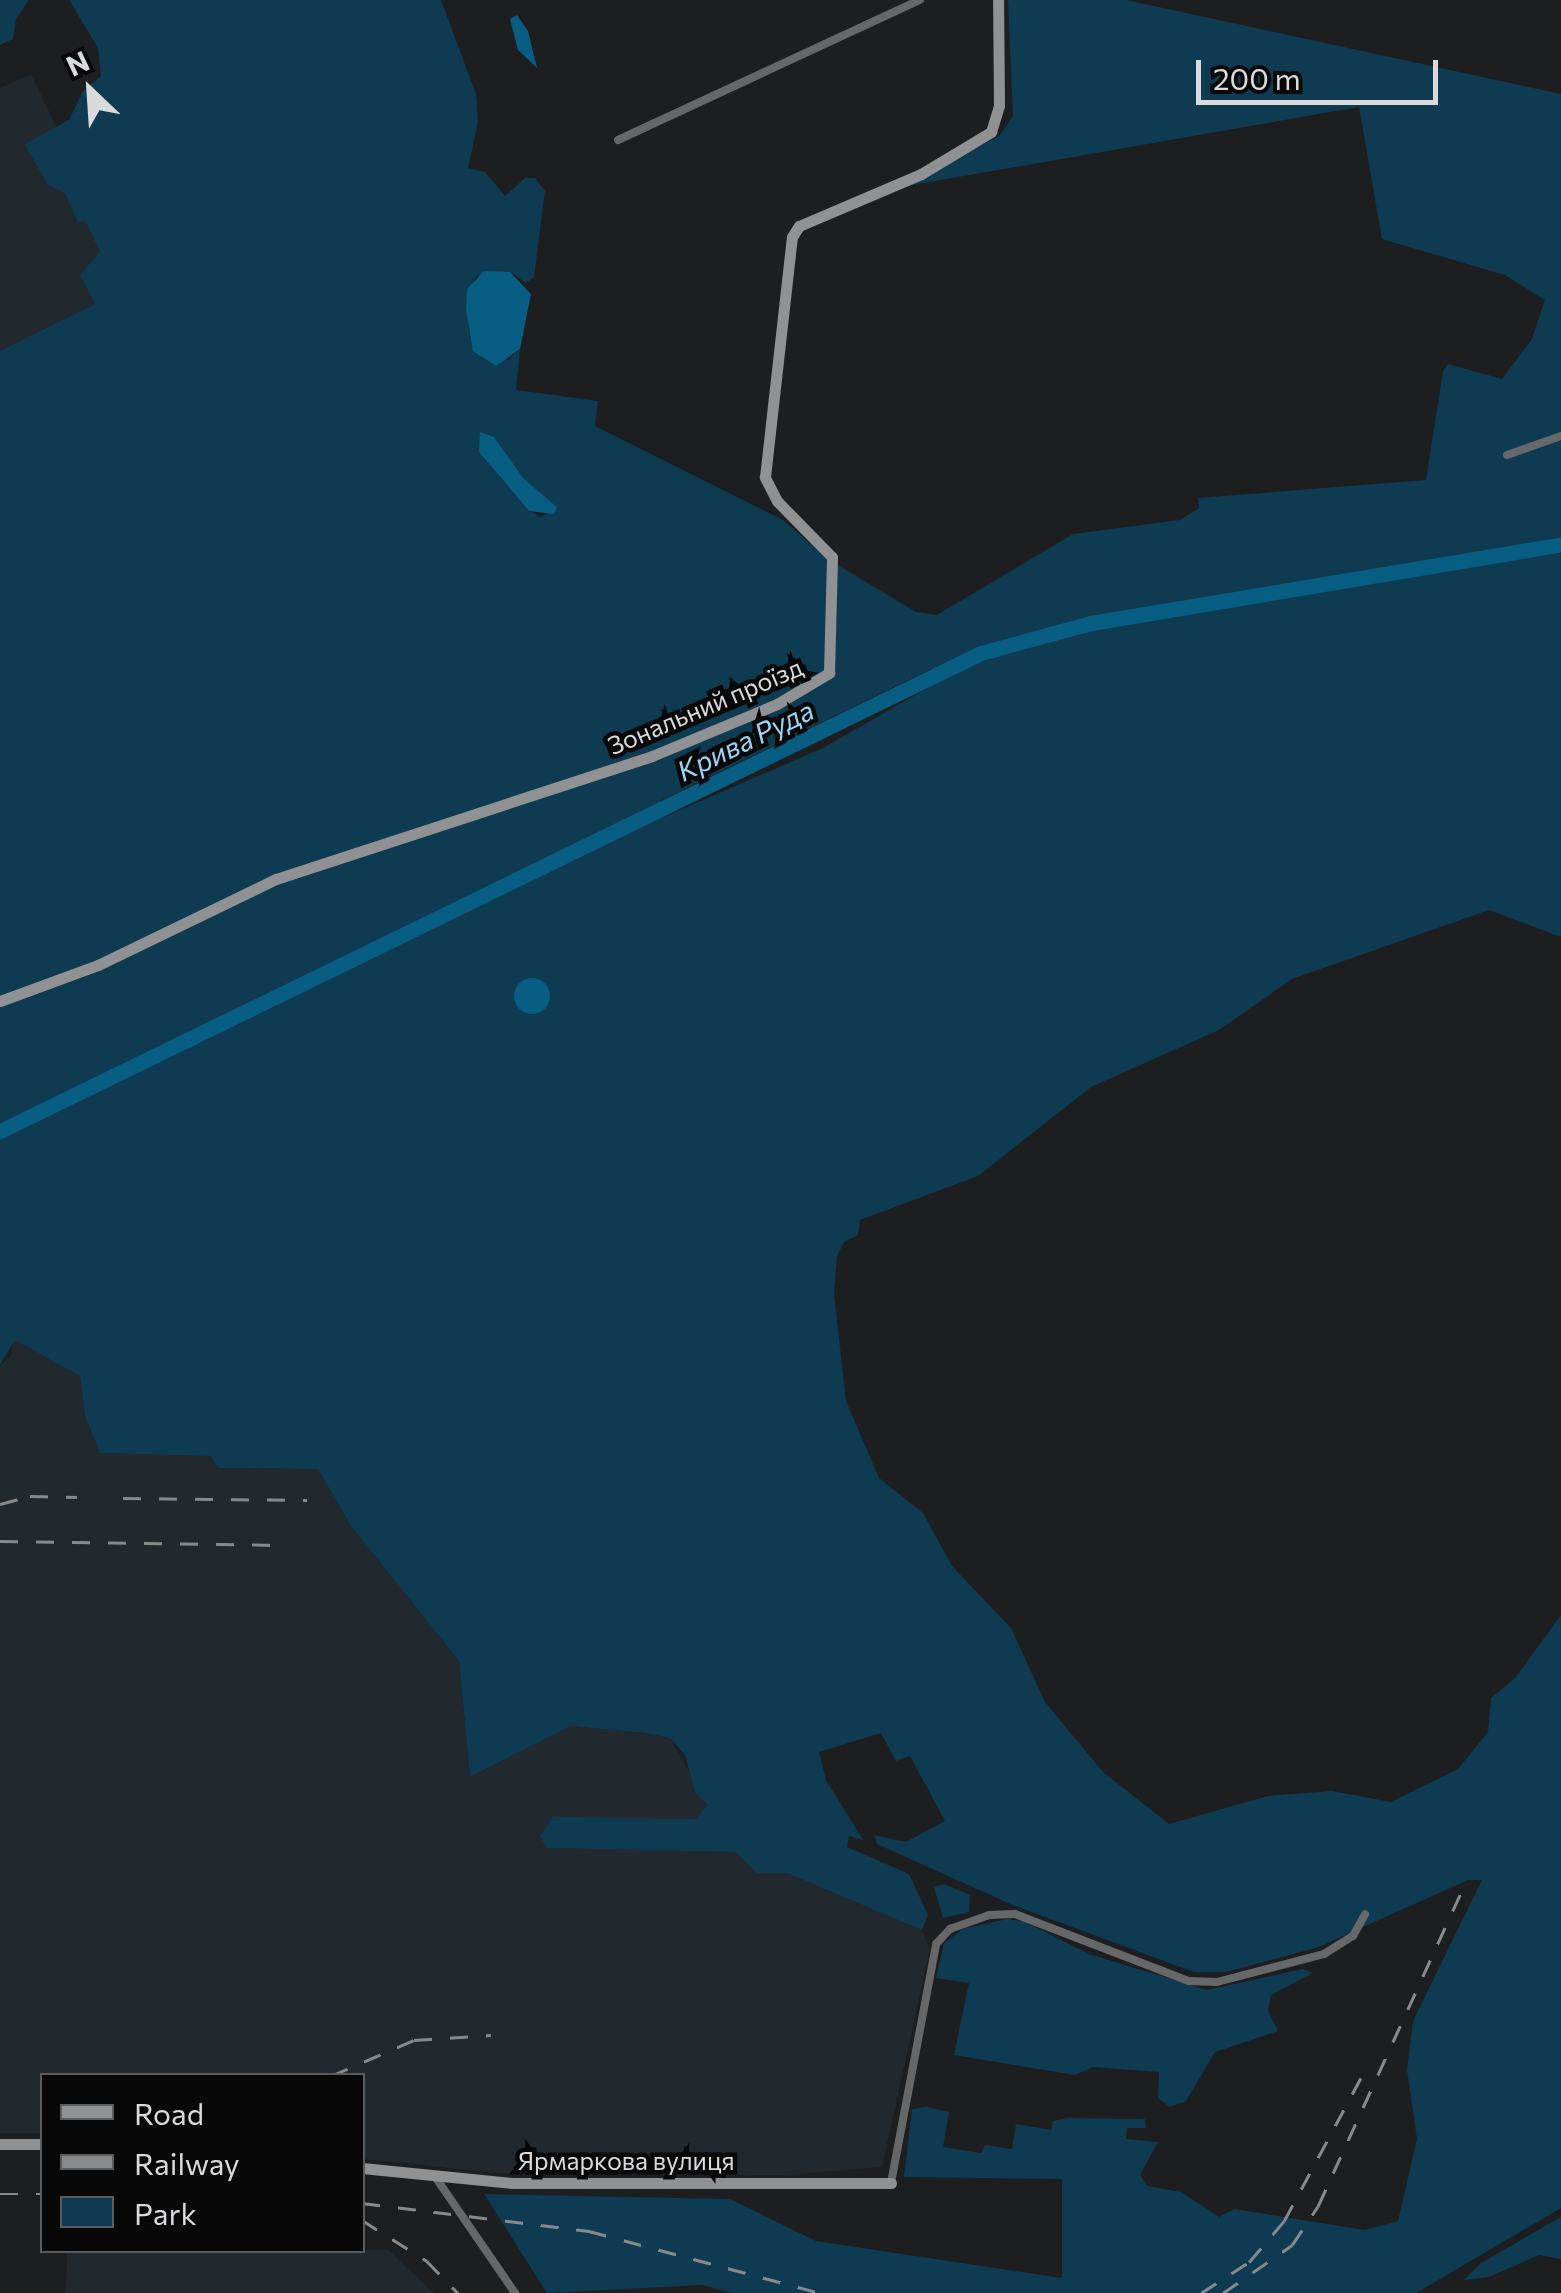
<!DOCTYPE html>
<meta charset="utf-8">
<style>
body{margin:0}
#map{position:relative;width:1561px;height:2293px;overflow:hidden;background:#1c1e20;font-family:Commissioner,sans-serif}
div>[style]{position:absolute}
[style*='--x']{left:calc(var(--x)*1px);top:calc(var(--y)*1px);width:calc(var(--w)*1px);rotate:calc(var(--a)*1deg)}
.built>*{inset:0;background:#21292e}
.green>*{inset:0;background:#0e3b52}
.water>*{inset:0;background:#085d83}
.round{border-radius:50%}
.river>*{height:15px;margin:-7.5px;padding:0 7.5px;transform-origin:7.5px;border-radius:7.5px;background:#085d83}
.street>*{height:8px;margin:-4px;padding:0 4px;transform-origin:4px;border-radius:4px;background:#666768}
.secondary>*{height:11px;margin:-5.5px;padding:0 5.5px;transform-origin:5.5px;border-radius:5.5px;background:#8f9192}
.rail>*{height:2.5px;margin-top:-1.25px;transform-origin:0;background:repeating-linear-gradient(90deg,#87898a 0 18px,transparent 0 36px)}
span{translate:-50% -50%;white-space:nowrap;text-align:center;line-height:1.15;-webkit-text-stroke:9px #080809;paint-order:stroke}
.street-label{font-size:25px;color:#d8dadb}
.water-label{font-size:28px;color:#9cd4f6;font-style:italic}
.legend{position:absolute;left:40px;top:2073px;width:325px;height:180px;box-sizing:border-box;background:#080809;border:2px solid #5b5c5d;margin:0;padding:12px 18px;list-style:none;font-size:30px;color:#d8dadb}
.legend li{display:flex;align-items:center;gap:20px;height:50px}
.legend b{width:50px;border:2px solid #5b5c5d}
.north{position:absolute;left:40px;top:40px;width:100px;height:100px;-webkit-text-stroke:8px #080809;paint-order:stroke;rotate:335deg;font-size:28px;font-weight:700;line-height:40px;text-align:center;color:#d8dadb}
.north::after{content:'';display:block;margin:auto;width:35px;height:45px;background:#d8dadb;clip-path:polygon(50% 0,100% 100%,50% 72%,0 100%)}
.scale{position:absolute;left:1196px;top:60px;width:242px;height:45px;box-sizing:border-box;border:5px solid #d8dadb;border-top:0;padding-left:12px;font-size:30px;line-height:35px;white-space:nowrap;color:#d8dadb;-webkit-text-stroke:8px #080809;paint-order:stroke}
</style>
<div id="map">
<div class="built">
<div style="clip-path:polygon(31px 74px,57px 128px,26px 144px,65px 193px,78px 222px,85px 219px,100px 252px,95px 304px,0 351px,0 88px)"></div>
<div style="clip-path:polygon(14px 1339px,80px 1376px,85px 1416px,100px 1453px,210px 1456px,218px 1468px,318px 1469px,351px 1526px,459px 1661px,470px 1777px,571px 1726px,645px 1733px,670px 1738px,708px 1805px,695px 1819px,547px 1848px,736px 1852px,757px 1873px,787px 1873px,922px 1930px,930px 1949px,882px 2167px,788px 2175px,507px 2174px,363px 2159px,362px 2076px,42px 2076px,42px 2133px,0 2133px,0 1365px,11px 1356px)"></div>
<div style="clip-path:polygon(362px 2250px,389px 2250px,433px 2293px,66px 2293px,67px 2251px)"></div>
</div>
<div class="green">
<div style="clip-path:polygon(0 0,29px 0,16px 19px,13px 39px,0 45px)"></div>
<div style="clip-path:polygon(evenodd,69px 0,441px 0,476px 94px,478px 122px,468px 168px,485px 172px,505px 196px,525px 178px,535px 178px,545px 191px,534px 277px,526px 283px,510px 272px,476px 276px,466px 303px,470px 338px,508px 360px,520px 349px,516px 390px,598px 401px,595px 426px,783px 520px,828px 559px,916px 612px,937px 615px,1073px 534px,1180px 520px,1199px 508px,1198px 498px,1426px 480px,1443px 371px,1448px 364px,1502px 379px,1532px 339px,1545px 300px,1505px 275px,1382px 239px,1359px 107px,901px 187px,999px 136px,1013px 117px,1008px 0,1126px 0,1561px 94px,1561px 937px,1489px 910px,1292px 979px,1219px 1030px,1091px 1087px,978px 1176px,860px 1220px,858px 1235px,844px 1242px,837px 1256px,834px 1294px,846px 1401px,879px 1478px,923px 1513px,952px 1566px,1011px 1628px,1045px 1702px,1103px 1772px,1169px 1824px,1268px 1796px,1332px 1791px,1391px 1802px,1458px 1769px,1488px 1732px,1491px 1698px,1515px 1678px,1561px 1615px,1561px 2208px,1416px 2293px,732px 2293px,702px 2285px,547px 2293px,484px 2194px,730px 2199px,816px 2241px,1062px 2278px,1062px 2179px,904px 2177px,912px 2109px,927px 2107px,949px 2112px,943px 2147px,981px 2153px,985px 2145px,1012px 2149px,1016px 2124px,1051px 2130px,1053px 2121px,1068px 2118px,1145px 2119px,1146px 2128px,1127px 2128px,1126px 2139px,1158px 2142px,1140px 2175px,1147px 2186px,1181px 2192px,1219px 2217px,1234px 2209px,1365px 2230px,1398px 2221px,1417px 2139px,1407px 2070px,1413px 2021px,1482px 1880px,1468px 1880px,1316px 1948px,1226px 1972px,1194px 1972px,1015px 1906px,877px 1844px,874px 1835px,906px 1842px,945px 1821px,910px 1756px,896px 1761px,881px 1733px,819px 1752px,826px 1780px,863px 1840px,849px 1836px,847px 1847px,909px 1874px,928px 1915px,922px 1930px,787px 1873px,757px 1873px,736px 1852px,547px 1848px,540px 1836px,553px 1817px,695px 1819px,708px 1805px,695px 1792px,685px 1755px,670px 1738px,645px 1733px,571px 1726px,470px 1777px,459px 1661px,351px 1526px,318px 1469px,218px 1468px,210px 1456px,100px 1453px,85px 1416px,80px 1376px,15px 1340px,0 1365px,0 351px,95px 304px,80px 275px,100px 252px,85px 220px,78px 223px,65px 193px,47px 184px,25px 144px,69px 120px,83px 91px,101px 76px,98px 48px,69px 0,494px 437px,524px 479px,557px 507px,541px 517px,528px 510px,479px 452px,494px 437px,69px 0,931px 669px,945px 678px,823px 748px,664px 817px,660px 801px,931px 669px)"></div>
<div style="clip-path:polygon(944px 1884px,970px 1895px,969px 1912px,943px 1918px,934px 1887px)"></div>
<div style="clip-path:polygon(1007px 1919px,1023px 1921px,1089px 1954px,1207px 1990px,1303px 1969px,1313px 1973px,1271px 1995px,1268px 2010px,1278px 2031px,1215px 2052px,1186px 2101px,1170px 2107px,1158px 2098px,1159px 2072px,1093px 2067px,1075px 2075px,954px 2055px,969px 1983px,936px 1978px,944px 1943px,963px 1929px)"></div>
<div style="clip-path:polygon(1561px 2217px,1561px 2259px,1539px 2255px,1489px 2277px,1464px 2280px,1481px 2263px)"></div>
</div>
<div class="water">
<div style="clip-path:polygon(517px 15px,528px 31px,537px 68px,518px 50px,510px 19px)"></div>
<div style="clip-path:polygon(484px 271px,510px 272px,531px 294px,520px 349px,496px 366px,473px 351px,466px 310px,467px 289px)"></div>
<div style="clip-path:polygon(480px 432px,494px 437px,524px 479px,557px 507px,554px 514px,529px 511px,479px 452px)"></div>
<div class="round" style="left:514px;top:978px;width:36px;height:36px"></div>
</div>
<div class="river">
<div style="--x:0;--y:1131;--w:1091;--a:-25.98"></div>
<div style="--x:981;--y:653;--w:114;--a:-15.3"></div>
<div style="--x:1091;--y:623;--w:477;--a:-9.5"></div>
</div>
<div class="street">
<div style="--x:618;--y:140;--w:333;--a:-24.9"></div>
<div style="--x:1507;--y:455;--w:57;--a:-19.4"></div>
<div style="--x:436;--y:2178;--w:140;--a:55.5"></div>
<div style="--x:891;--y:2183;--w:243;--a:-79.3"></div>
<div style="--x:936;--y:1944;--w:21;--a:-47"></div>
<div style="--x:950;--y:1929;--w:41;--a:-19.7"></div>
<div style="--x:989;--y:1915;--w:26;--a:-2"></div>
<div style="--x:1015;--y:1914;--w:186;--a:21.1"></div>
<div style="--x:1189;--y:1981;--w:28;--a:2"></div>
<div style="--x:1217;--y:1982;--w:111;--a:-14.7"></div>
<div style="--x:1324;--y:1954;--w:34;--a:-32"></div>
<div style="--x:1353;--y:1936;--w:25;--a:-61"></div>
</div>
<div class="secondary">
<div style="--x:0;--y:1001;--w:104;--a:-20.2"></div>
<div style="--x:98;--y:965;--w:198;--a:-25.8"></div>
<div style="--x:276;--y:879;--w:396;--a:-18.1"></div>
<div style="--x:652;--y:756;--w:135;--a:-22.6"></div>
<div style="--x:777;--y:704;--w:61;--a:-30.8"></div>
<div style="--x:829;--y:673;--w:116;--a:-88.5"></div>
<div style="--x:832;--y:557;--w:78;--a:-134.5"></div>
<div style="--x:777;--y:501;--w:27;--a:-117"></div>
<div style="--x:765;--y:477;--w:242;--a:-83.6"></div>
<div style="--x:792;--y:237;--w:13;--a:-58"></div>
<div style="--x:799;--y:226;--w:133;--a:-23.1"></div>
<div style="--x:921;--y:174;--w:82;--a:-31"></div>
<div style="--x:991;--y:132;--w:28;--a:-73"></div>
<div style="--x:999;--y:105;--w:105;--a:-90.5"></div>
<div style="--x:0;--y:2144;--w:42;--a:0"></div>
<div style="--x:362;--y:2168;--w:151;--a:5.7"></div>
<div style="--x:512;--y:2183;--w:379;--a:0"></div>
</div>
<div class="rail">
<div style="--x:123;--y:1498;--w:184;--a:0.6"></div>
<div style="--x:0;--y:1504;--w:31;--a:-15"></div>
<div style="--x:30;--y:1496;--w:47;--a:1.2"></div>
<div style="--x:0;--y:1541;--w:279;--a:0.8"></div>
<div style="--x:331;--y:2076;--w:90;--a:-23.4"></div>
<div style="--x:414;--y:2040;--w:77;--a:-3.7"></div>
<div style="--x:0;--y:2194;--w:42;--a:0"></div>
<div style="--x:362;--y:2203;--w:229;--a:7"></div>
<div style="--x:589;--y:2231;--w:240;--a:15"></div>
<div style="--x:362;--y:2220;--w:77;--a:32.2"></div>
<div style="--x:427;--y:2261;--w:45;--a:45.9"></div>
<div style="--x:1201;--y:2293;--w:57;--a:-32.9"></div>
<div style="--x:1249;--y:2262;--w:54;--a:-49.5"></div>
<div style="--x:1284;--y:2221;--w:174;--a:-61.8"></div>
<div style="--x:1223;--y:2293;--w:84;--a:-34.8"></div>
<div style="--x:1292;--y:2245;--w:47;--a:-56.3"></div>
<div style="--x:1318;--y:2206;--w:352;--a:-65.5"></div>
</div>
<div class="street-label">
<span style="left:705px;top:706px;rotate:-23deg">Зональний проїзд</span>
<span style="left:626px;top:2160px">Ярмаркова вулиця</span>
</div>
<div class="water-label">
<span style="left:745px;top:740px;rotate:-26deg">Крива Руда</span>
</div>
<ul class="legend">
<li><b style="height:12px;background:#8f9192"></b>Road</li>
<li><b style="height:12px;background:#87898a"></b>Railway</li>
<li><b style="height:28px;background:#0e3b52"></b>Park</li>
</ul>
<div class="north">N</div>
<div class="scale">200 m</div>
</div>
